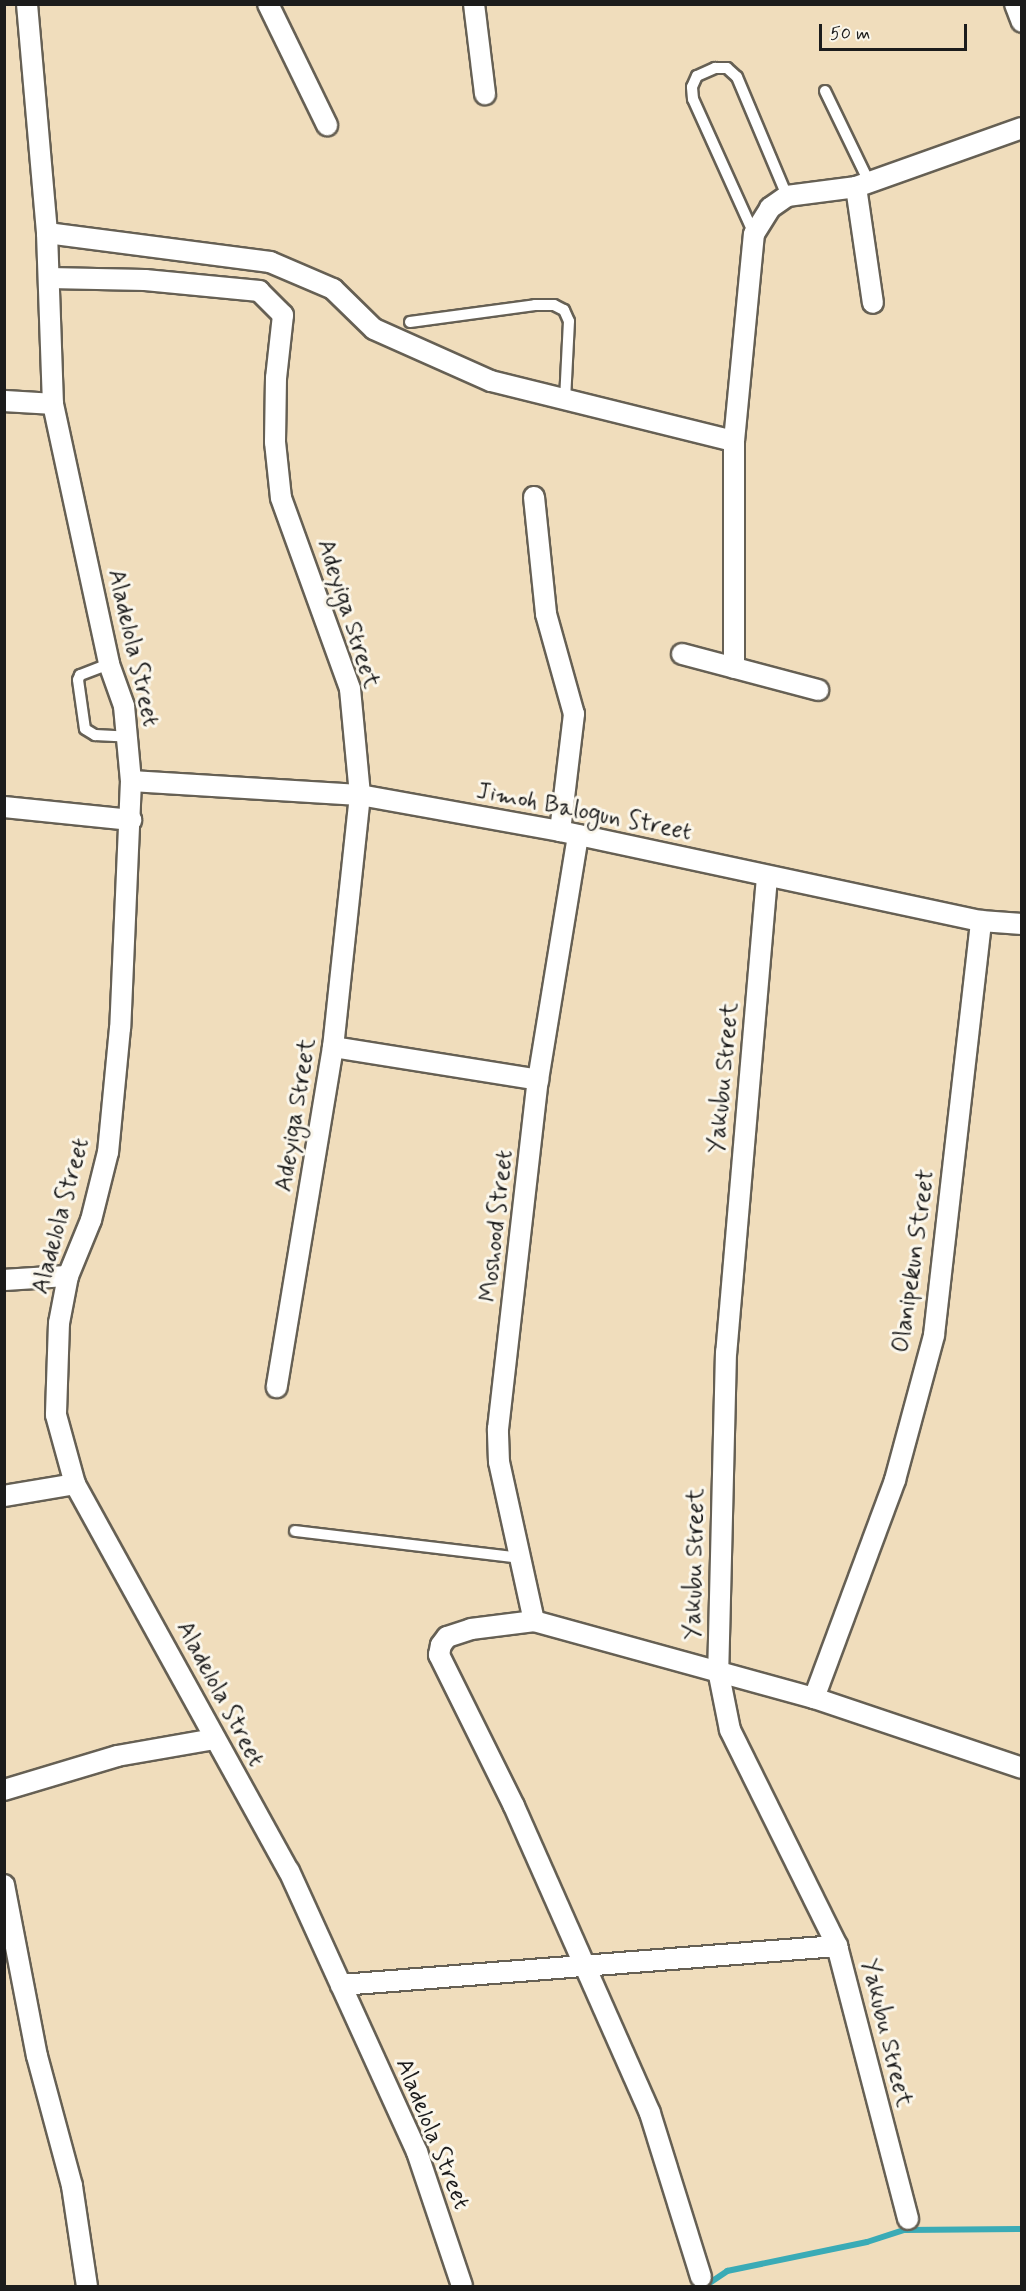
<!DOCTYPE html>
<style>
body{margin:0}
#map{position:relative;width:1026px;height:2291px;overflow:hidden;background:#f0ddbc;font-family:Mynerve,sans-serif}
div>[style]{position:absolute}
[style*='--x']{left:calc(var(--x)*1px);top:calc(var(--y)*1px);width:calc(var(--w)*1px);rotate:calc(var(--a)*1deg)}
.stream>*{height:6px;margin:-3px;padding:0 3px;transform-origin:3px;border-radius:3px;background:#3aabb6}
.roads{filter:drop-shadow(2px 0 #666054) drop-shadow(-2px 0 #666054) drop-shadow(0 2px #666054) drop-shadow(0 -2px #666054)}
.lane>*{height:10px;margin:-5px;padding:0 5px;transform-origin:5px;border-radius:5px;background:#fff}
.street>*{height:20px;margin:-10px;padding:0 10px;transform-origin:10px;border-radius:10px;background:#fff}
span{translate:-50% -50%;white-space:nowrap;text-align:center;line-height:1.15;-webkit-text-stroke:6px #fbf7ec;paint-order:stroke}
.street-label{font-size:24px;color:#1c1c1c}
.frame{position:absolute;inset:0;border:6px solid #1c1c1c;pointer-events:none}
.scale{position:absolute;left:819px;top:24px;width:148px;height:27px;box-sizing:border-box;border:3px solid #1c1c1c;border-top:0;padding-left:8px;font-size:18px;line-height:21px;white-space:nowrap;color:#1c1c1c;-webkit-text-stroke:4px #fbf7ec;paint-order:stroke}
</style>
<div id="map">
<div class="stream">
<div style="--x:705;--y:2286;--w:27;--a:-34"></div>
<div style="--x:727;--y:2271;--w:143;--a:-11.7"></div>
<div style="--x:867;--y:2242;--w:40;--a:-18"></div>
<div style="--x:905;--y:2230;--w:117;--a:-0.5"></div>
</div>
<div class="roads">
<div class="lane">
<div style="--x:825;--y:91;--w:101;--a:64.2"></div>
<div style="--x:754;--y:234;--w:148;--a:-114.3"></div>
<div style="--x:693;--y:99;--w:12;--a:-95"></div>
<div style="--x:692;--y:87;--w:12;--a:-66"></div>
<div style="--x:697;--y:76;--w:20;--a:-24"></div>
<div style="--x:715;--y:68;--w:12;--a:0"></div>
<div style="--x:727;--y:68;--w:13;--a:42"></div>
<div style="--x:737;--y:77;--w:129;--a:67.2"></div>
<div style="--x:410;--y:322;--w:126;--a:-7.7"></div>
<div style="--x:535;--y:305;--w:19;--a:0"></div>
<div style="--x:554;--y:305;--w:11;--a:27"></div>
<div style="--x:564;--y:310;--w:12;--a:66"></div>
<div style="--x:569;--y:321;--w:78;--a:92.9"></div>
<div style="--x:109;--y:664;--w:31;--a:159"></div>
<div style="--x:80;--y:675;--w:5;--a:112"></div>
<div style="--x:78;--y:680;--w:49;--a:81.9"></div>
<div style="--x:85;--y:729;--w:12;--a:31"></div>
<div style="--x:95;--y:735;--w:34;--a:3"></div>
<div style="--x:295;--y:1531;--w:229;--a:6.8"></div>
</div>
<div class="street">
<div style="--x:27;--y:4;--w:230;--a:85"></div>
<div style="--x:47;--y:233;--w:171;--a:88"></div>
<div style="--x:53;--y:404;--w:266;--a:77.8"></div>
<div style="--x:109;--y:664;--w:45;--a:70.3"></div>
<div style="--x:124;--y:706;--w:75;--a:84.7"></div>
<div style="--x:131;--y:781;--w:247;--a:92.5"></div>
<div style="--x:120;--y:1028;--w:125;--a:95.5"></div>
<div style="--x:108;--y:1152;--w:70;--a:104"></div>
<div style="--x:91;--y:1220;--w:61;--a:112.3"></div>
<div style="--x:68;--y:1276;--w:48;--a:100.8"></div>
<div style="--x:59;--y:1323;--w:92;--a:91.9"></div>
<div style="--x:56;--y:1415;--w:72;--a:74.6"></div>
<div style="--x:75;--y:1484;--w:442;--a:61.1"></div>
<div style="--x:289;--y:1871;--w:309;--a:65.5"></div>
<div style="--x:417;--y:2152;--w:141;--a:71.4"></div>
<div style="--x:268;--y:4;--w:135;--a:64"></div>
<div style="--x:474;--y:4;--w:91;--a:83"></div>
<div style="--x:1015;--y:4;--w:19;--a:69"></div>
<div style="--x:856;--y:187;--w:117;--a:81.7"></div>
<div style="--x:47;--y:233;--w:225;--a:7.4"></div>
<div style="--x:270;--y:262;--w:69;--a:23.2"></div>
<div style="--x:333;--y:289;--w:57;--a:44.3"></div>
<div style="--x:374;--y:329;--w:128;--a:24"></div>
<div style="--x:491;--y:381;--w:250;--a:13.9"></div>
<div style="--x:49;--y:278;--w:96;--a:1.2"></div>
<div style="--x:145;--y:280;--w:115;--a:5.5"></div>
<div style="--x:259;--y:291;--w:34;--a:45"></div>
<div style="--x:283;--y:315;--w:63;--a:96.3"></div>
<div style="--x:276;--y:378;--w:64;--a:90.9"></div>
<div style="--x:275;--y:442;--w:56;--a:83.9"></div>
<div style="--x:281;--y:498;--w:203;--a:70.1"></div>
<div style="--x:350;--y:689;--w:106;--a:84.6"></div>
<div style="--x:360;--y:795;--w:253;--a:96.1"></div>
<div style="--x:333;--y:1047;--w:345;--a:99.4"></div>
<div style="--x:4;--y:401;--w:49;--a:3.5"></div>
<div style="--x:534;--y:497;--w:118;--a:84.1"></div>
<div style="--x:546;--y:614;--w:104;--a:74.4"></div>
<div style="--x:574;--y:714;--w:118;--a:96.8"></div>
<div style="--x:682;--y:654;--w:141;--a:14.8"></div>
<div style="--x:734;--y:668;--w:227;--a:-90"></div>
<div style="--x:734;--y:441;--w:208;--a:-84.5"></div>
<div style="--x:754;--y:234;--w:31;--a:-58"></div>
<div style="--x:770;--y:208;--w:21;--a:-35"></div>
<div style="--x:787;--y:196;--w:70;--a:-7.4"></div>
<div style="--x:856;--y:187;--w:176;--a:-19.6"></div>
<div style="--x:131;--y:781;--w:229;--a:3.5"></div>
<div style="--x:360;--y:795;--w:203;--a:10.2"></div>
<div style="--x:560;--y:831;--w:431;--a:12.1"></div>
<div style="--x:981;--y:921;--w:41;--a:4.2"></div>
<div style="--x:4;--y:807;--w:128;--a:5.8"></div>
<div style="--x:767;--y:877;--w:477;--a:94.9"></div>
<div style="--x:726;--y:1352;--w:318;--a:91.4"></div>
<div style="--x:718;--y:1670;--w:61;--a:78.7"></div>
<div style="--x:730;--y:1730;--w:241;--a:63.6"></div>
<div style="--x:837;--y:1946;--w:282;--a:75.4"></div>
<div style="--x:333;--y:1047;--w:208;--a:9.1"></div>
<div style="--x:4;--y:1280;--w:64;--a:-3.6"></div>
<div style="--x:4;--y:1496;--w:72;--a:-9.6"></div>
<div style="--x:534;--y:1621;--w:163;--a:-102.4"></div>
<div style="--x:499;--y:1462;--w:33;--a:-92"></div>
<div style="--x:498;--y:1429;--w:351;--a:-83.5"></div>
<div style="--x:538;--y:1080;--w:248;--a:-80.7"></div>
<div style="--x:814;--y:1698;--w:233;--a:-69.6"></div>
<div style="--x:895;--y:1480;--w:150;--a:-74.9"></div>
<div style="--x:934;--y:1335;--w:417;--a:-83.5"></div>
<div style="--x:4;--y:1790;--w:118;--a:-16.7"></div>
<div style="--x:117;--y:1756;--w:98;--a:-9.9"></div>
<div style="--x:4;--y:1885;--w:174;--a:79.1"></div>
<div style="--x:37;--y:2056;--w:135;--a:74.9"></div>
<div style="--x:72;--y:2186;--w:101;--a:81.5"></div>
<div style="--x:341;--y:1985;--w:498;--a:-4.5"></div>
<div style="--x:701;--y:2277;--w:172;--a:-107.3"></div>
<div style="--x:650;--y:2113;--w:336;--a:-113.9"></div>
<div style="--x:514;--y:1806;--w:169;--a:-116.4"></div>
<div style="--x:439;--y:1655;--w:10;--a:-79"></div>
<div style="--x:441;--y:1645;--w:10;--a:-53"></div>
<div style="--x:447;--y:1637;--w:25;--a:-18"></div>
<div style="--x:471;--y:1629;--w:64;--a:-7.2"></div>
<div style="--x:534;--y:1621;--w:290;--a:15.4"></div>
<div style="--x:814;--y:1698;--w:219;--a:18.6"></div>
</div>
</div>
<div class="street-label">
<span style="left:348px;top:614px;rotate:72deg">Adeyiga Street</span>
<span style="left:133px;top:648px;rotate:77deg">Aladelola Street</span>
<span style="left:584px;top:812px;rotate:11deg">Jimoh Balogun Street</span>
<span style="left:724px;top:1078px;rotate:-85deg">Yakubu Street</span>
<span style="left:296px;top:1115px;rotate:-81deg">Adeyiga Street</span>
<span style="left:61px;top:1216px;rotate:-75deg">Aladelola Street</span>
<span style="left:497px;top:1226px;rotate:-84deg">Moshood Street</span>
<span style="left:914px;top:1261px;rotate:-82deg">Olanipekun Street</span>
<span style="left:695px;top:1564px;rotate:-89deg">Yakubu Street</span>
<span style="left:220px;top:1694px;rotate:62deg">Aladelola Street</span>
<span style="left:886px;top:2033px;rotate:76deg">Yakubu Street</span>
<span style="left:432px;top:2134px;rotate:68deg">Aladelola Street</span>
</div>
<div class="frame"></div>
<div class="scale">50 m</div>
</div>
